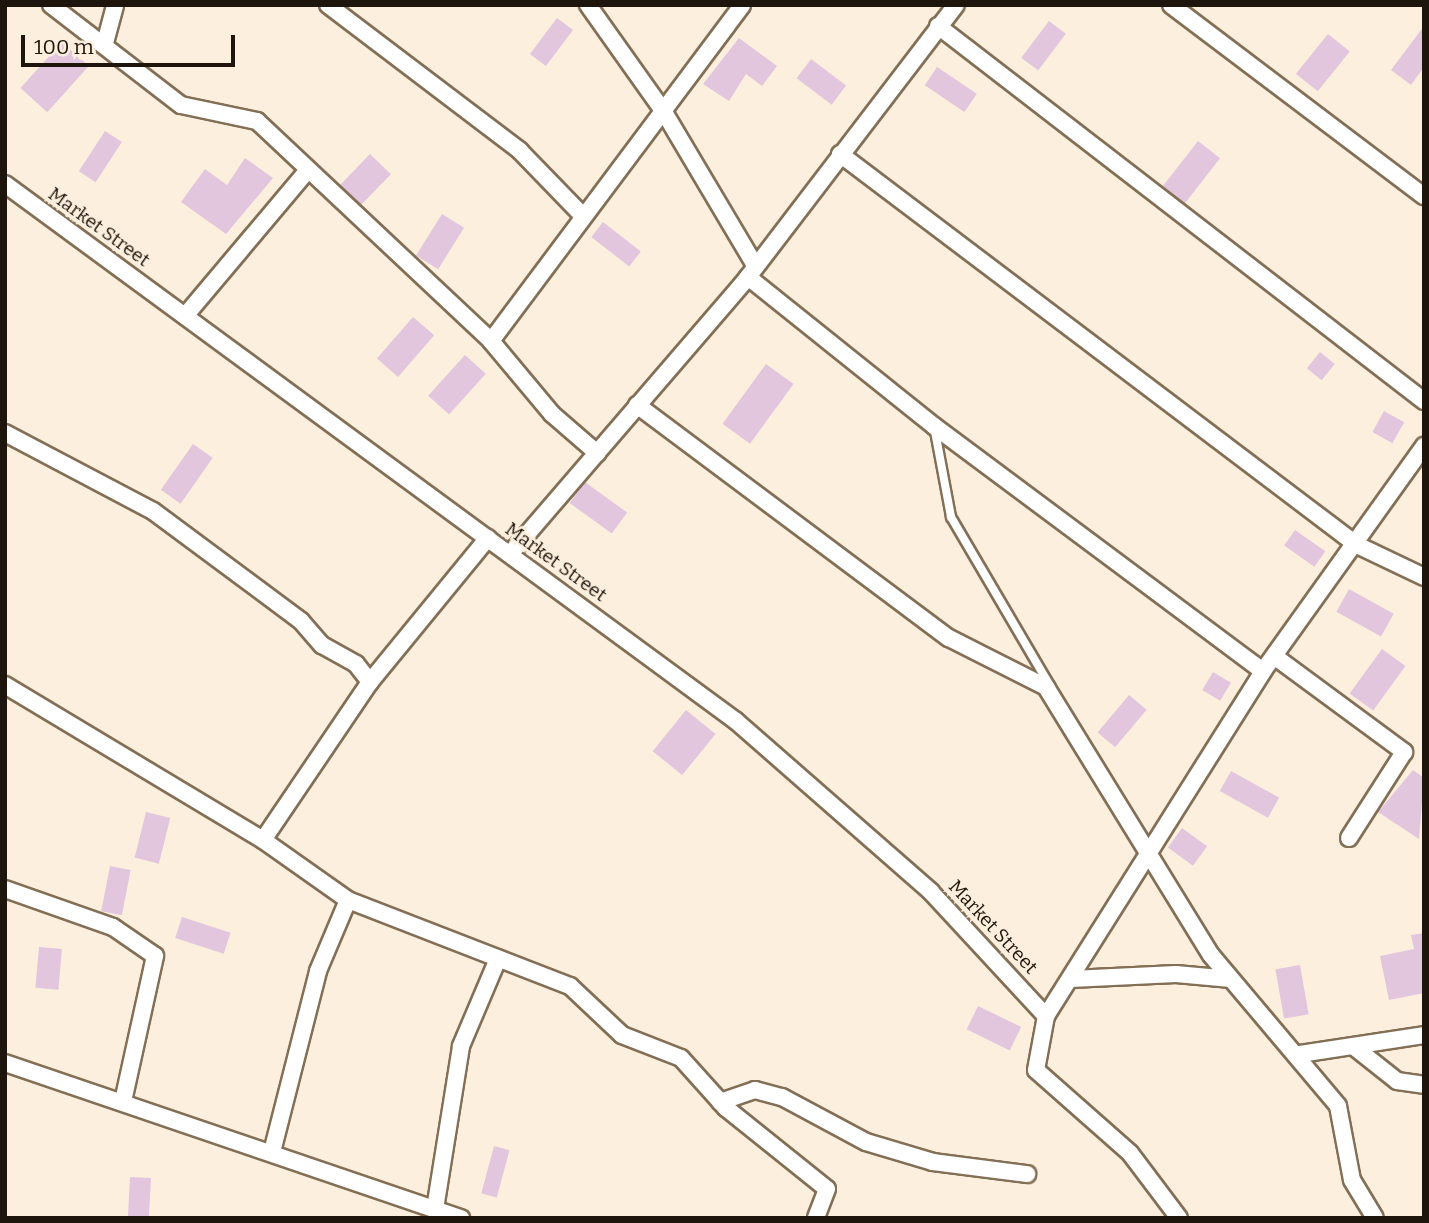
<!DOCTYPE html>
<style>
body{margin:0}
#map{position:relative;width:1429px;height:1223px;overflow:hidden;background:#fcefde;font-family:Bitter,serif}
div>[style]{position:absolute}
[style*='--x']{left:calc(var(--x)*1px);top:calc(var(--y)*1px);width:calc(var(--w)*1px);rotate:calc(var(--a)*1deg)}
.building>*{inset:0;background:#e2c6de;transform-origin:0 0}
.roads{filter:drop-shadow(2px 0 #836f56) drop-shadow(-2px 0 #836f56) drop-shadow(0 2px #836f56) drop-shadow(0 -2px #836f56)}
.service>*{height:8px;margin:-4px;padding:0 4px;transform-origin:4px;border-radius:4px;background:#fff}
.minor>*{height:16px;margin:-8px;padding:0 8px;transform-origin:8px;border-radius:8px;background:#fff}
span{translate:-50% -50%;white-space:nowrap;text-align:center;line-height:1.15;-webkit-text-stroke:5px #fcefde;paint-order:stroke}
.street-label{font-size:19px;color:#1e160c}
.frame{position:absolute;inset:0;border:7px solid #1e160c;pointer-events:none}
.scale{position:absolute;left:21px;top:35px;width:214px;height:32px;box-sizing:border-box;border:4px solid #1e160c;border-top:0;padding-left:9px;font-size:21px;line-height:24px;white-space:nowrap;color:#1e160c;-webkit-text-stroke:5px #fcefde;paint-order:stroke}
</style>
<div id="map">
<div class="building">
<div style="left:557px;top:18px;width:20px;height:45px;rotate:37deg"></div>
<div style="left:1049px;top:21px;width:21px;height:46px;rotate:37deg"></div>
<div style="clip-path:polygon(1424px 26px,1424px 67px,1411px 85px,1391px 70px)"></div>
<div style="left:1328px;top:34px;width:28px;height:51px;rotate:39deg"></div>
<div style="clip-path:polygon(739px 38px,777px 66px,762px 86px,746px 74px,729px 101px,703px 84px)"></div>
<div style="left:62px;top:42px;width:36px;height:62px;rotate:42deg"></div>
<div style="left:811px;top:59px;width:44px;height:24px;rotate:37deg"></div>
<div style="left:937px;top:67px;width:48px;height:22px;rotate:34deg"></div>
<div style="left:105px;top:131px;width:20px;height:48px;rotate:33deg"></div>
<div style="left:1198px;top:141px;width:28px;height:57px;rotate:38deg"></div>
<div style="left:370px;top:154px;width:29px;height:43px;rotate:44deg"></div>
<div style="clip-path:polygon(245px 158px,273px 178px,226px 234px,181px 202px,205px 169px,227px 185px)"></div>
<div style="left:442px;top:214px;width:26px;height:49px;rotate:32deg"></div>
<div style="left:603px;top:222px;width:48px;height:19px;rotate:38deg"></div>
<div style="left:413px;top:317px;width:28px;height:55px;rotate:41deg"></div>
<div style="left:1320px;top:352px;width:19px;height:21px;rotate:39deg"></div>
<div style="left:465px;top:355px;width:28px;height:55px;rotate:42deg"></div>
<div style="left:766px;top:364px;width:34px;height:74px;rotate:36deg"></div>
<div style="left:1384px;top:411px;width:23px;height:24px;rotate:29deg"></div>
<div style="left:193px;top:444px;width:24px;height:56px;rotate:35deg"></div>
<div style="left:585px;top:482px;width:52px;height:26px;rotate:36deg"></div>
<div style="left:1295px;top:530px;width:37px;height:19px;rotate:35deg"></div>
<div style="left:1349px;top:589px;width:51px;height:26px;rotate:29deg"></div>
<div style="left:1382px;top:649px;width:29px;height:55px;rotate:36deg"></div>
<div style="left:1213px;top:672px;width:21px;height:21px;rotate:31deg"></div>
<div style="left:1129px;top:695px;width:23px;height:49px;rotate:40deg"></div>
<div style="left:686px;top:710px;width:38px;height:53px;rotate:39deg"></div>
<div style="clip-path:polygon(1413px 770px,1424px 778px,1419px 839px,1378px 812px)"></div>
<div style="left:1231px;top:771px;width:55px;height:23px;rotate:29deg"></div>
<div style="left:146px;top:812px;width:25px;height:47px;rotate:14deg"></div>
<div style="left:1182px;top:828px;width:31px;height:24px;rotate:36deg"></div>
<div style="left:110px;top:866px;width:21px;height:46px;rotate:11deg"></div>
<div style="left:182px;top:917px;width:51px;height:22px;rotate:18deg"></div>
<div style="clip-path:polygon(1424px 933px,1424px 993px,1389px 1000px,1380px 956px,1414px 949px,1411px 935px)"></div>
<div style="left:39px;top:947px;width:23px;height:41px;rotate:5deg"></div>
<div style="left:1300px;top:965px;width:50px;height:25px;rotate:80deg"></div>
<div style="left:978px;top:1006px;width:48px;height:26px;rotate:26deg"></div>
<div style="left:494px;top:1146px;width:16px;height:49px;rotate:15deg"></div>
<div style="left:130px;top:1177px;width:21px;height:41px;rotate:3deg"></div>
</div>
<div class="roads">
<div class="service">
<div style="--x:934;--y:426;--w:93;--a:79.4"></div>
<div style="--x:951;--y:517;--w:196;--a:59.6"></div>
</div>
<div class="minor">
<div style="--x:51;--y:5;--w:164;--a:37.6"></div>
<div style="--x:181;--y:105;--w:78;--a:11.9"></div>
<div style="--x:257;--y:121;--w:321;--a:43.2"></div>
<div style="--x:491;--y:341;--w:95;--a:50.1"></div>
<div style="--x:552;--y:414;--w:60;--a:40.9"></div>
<div style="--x:328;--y:5;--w:241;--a:37.2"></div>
<div style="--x:520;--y:151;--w:89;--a:45.9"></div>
<div style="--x:588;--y:5;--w:131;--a:54.6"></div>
<div style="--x:664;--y:112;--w:178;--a:59.3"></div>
<div style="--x:1171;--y:5;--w:317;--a:37.1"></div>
<div style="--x:938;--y:26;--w:614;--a:37.65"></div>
<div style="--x:105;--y:43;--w:39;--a:-75"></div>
<div style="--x:840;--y:154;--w:648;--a:37.1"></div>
<div style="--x:1357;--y:545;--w:74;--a:25.5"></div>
<div style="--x:5;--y:184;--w:907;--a:36.3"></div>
<div style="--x:736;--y:721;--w:259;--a:41.2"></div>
<div style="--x:931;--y:892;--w:169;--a:47.2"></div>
<div style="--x:748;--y:277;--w:238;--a:38.7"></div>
<div style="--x:934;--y:426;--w:410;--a:36.7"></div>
<div style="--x:185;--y:316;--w:189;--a:-49.9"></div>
<div style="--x:491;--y:341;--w:419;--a:-53.2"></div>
<div style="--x:637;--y:405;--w:389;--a:36.8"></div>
<div style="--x:949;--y:638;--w:109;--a:26.8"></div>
<div style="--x:1046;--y:687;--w:315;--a:58.4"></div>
<div style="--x:1211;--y:955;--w:197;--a:49.9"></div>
<div style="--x:1338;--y:1106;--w:75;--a:79.3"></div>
<div style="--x:1352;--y:1180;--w:44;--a:58.8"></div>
<div style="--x:5;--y:433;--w:167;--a:27.8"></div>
<div style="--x:153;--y:511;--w:184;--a:36.6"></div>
<div style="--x:301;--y:621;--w:32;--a:49"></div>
<div style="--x:322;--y:645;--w:39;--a:29"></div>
<div style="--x:356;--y:664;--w:23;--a:52"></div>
<div style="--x:510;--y:554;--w:365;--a:-49.3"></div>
<div style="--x:748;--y:277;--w:342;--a:-52.6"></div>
<div style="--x:1274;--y:656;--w:162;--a:36.4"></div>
<div style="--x:1404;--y:752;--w:102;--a:122.6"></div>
<div style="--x:5;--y:685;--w:301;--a:31"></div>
<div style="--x:263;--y:840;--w:104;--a:35.2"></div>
<div style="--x:348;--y:900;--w:238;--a:21.2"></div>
<div style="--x:570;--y:986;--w:71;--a:43.3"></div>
<div style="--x:622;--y:1035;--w:63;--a:21.3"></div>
<div style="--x:681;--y:1058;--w:67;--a:48"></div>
<div style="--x:726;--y:1108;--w:129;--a:38.7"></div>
<div style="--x:827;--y:1189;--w:31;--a:111"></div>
<div style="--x:263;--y:840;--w:191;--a:-55.9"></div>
<div style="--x:370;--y:682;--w:186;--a:-50.7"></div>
<div style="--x:5;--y:889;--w:114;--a:19.4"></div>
<div style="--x:113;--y:927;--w:51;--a:34.6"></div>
<div style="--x:155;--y:956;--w:149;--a:102.4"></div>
<div style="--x:1071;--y:979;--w:105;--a:-2.7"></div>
<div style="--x:1176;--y:974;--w:55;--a:5.2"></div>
<div style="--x:1353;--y:1046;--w:56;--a:38.5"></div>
<div style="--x:1397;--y:1081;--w:27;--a:8"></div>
<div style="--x:1300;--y:1054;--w:125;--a:-8.7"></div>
<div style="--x:5;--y:1063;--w:482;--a:18.8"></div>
<div style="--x:720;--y:1102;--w:37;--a:-19"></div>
<div style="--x:755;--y:1090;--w:28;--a:15"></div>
<div style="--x:782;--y:1097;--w:95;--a:28.2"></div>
<div style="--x:866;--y:1142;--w:70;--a:16.6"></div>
<div style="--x:933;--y:1162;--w:95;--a:7.3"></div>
<div style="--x:272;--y:1152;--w:187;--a:-75.7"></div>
<div style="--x:318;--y:971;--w:77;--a:-67.1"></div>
<div style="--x:435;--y:1209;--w:165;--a:-80.9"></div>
<div style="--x:461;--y:1046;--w:95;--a:-67"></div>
<div style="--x:1179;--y:1218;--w:81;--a:-127"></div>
<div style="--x:1130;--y:1153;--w:125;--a:-138.6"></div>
<div style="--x:1036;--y:1070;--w:55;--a:-79.5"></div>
<div style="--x:1046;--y:1016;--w:408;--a:-57.8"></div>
<div style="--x:1263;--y:671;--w:277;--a:-54.4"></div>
</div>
</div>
<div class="street-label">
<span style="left:99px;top:227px;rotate:36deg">Market Street</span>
<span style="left:556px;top:562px;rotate:36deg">Market Street</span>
<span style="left:993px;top:927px;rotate:47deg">Market Street</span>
</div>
<div class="frame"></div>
<div class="scale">100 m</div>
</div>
